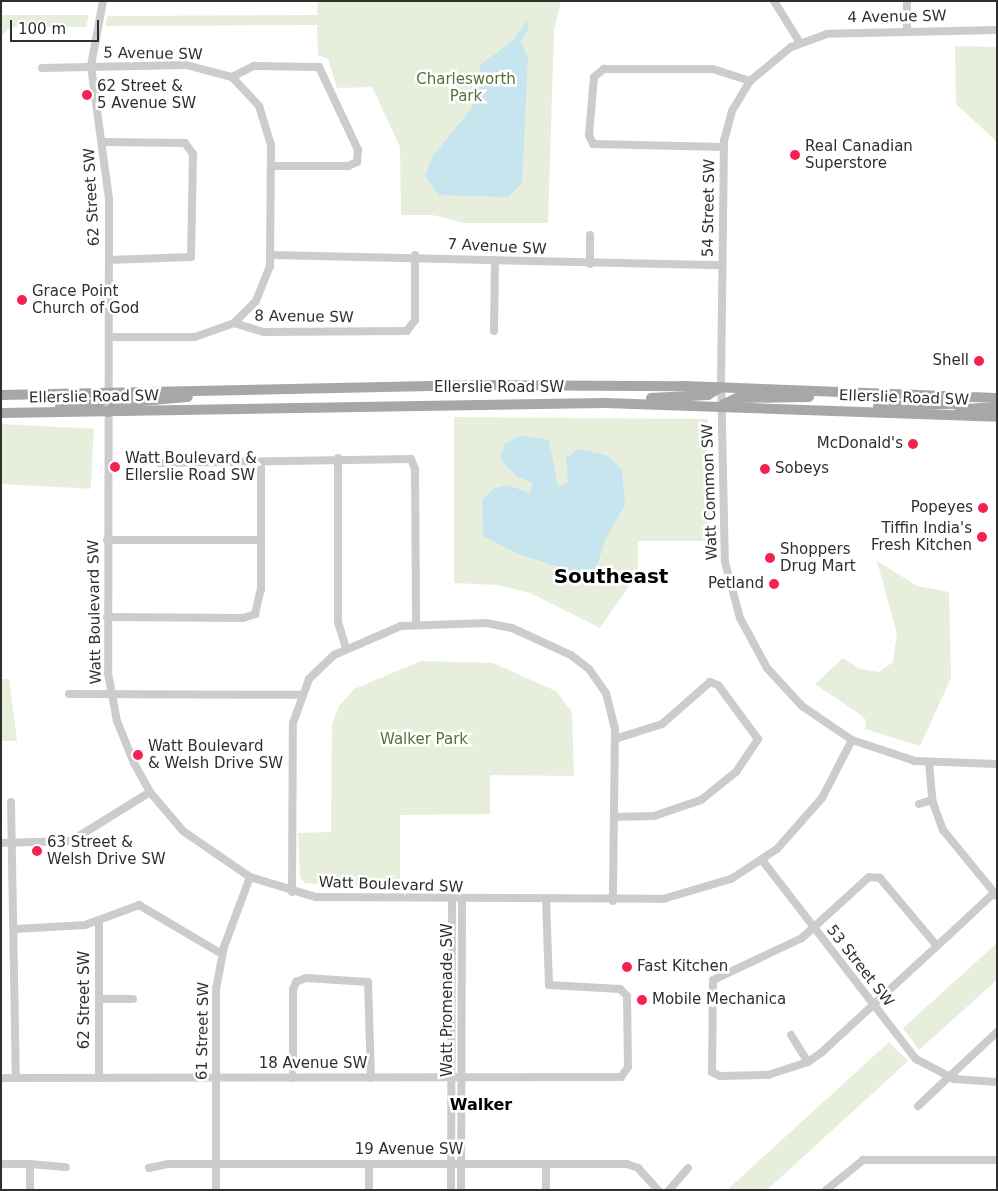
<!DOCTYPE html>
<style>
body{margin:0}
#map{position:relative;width:998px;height:1191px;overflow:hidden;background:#fff;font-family:"DejaVu Sans",sans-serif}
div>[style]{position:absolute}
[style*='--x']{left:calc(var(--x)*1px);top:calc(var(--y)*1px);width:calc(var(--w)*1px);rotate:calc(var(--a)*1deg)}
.green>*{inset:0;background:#e8eedc;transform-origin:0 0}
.water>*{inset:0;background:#c6e5ef}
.minor>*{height:8px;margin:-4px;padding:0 4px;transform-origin:4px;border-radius:4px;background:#ccc}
.major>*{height:10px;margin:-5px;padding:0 5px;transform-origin:5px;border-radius:5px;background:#a7a7a7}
.dots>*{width:14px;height:14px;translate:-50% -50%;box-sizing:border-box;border:2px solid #fff;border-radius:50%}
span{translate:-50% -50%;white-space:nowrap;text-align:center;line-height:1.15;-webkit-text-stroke:5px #fff;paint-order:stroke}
.street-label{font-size:15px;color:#2f2f2f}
.park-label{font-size:15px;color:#5a6f38}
.poi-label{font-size:15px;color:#2f2f2f}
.left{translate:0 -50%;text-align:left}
.right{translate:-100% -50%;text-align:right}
.neighbourhood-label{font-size:16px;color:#000;font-weight:700}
.district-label{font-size:20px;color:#000;font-weight:700}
.frame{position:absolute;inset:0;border:2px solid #2f2f2f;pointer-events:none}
.scale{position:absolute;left:10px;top:20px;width:89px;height:22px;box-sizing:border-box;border:2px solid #2f2f2f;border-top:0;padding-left:6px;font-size:15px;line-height:18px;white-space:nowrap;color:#2f2f2f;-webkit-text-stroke:4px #fff;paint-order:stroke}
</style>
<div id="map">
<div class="green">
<div style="clip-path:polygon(318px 1px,561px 1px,554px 30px,548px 223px,464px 223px,432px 215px,401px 215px,400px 147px,372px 87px,337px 88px,328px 59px,318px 55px,317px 25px,105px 26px,107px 16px,317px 15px)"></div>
<div style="clip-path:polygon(1px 15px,89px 15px,86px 27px,11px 27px,1px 36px)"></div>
<div style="clip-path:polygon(955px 46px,997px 47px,997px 142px,956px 104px)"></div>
<div style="clip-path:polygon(454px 417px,708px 419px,710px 541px,638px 541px,638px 573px,600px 628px,530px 593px,498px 585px,454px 583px)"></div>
<div style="left:1px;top:424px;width:93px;height:60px;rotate:3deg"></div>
<div style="clip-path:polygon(877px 561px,917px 586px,949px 592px,951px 678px,920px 746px,865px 729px,866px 720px,861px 715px,815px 684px,843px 658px,860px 669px,879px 672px,893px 662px,897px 634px)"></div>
<div style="clip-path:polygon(421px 661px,493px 663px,556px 691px,572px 712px,574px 776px,490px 775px,490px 814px,400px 815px,400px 890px,305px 883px,300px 877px,298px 833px,331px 832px,332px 724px,339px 706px,354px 689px)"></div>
<div style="clip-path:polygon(1px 679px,9px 679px,17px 741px,1px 741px)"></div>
<div style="clip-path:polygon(997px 943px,997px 980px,919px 1050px,903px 1028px)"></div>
<div style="clip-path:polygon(889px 1042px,908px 1061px,767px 1190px,727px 1190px)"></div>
</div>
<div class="water">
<div style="clip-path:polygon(527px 20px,528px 31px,521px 41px,528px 58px,522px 183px,508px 197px,439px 195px,425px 176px,432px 157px,472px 108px,481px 64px,514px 40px)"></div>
<div style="clip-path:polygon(520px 435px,549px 440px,558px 487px,568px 482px,566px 458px,578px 449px,606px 455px,622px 469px,625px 505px,606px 538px,593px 578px,518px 554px,483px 536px,482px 500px,493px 489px,507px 485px,530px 493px,532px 488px,533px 483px,516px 476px,500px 458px,504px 445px)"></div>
</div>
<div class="minor">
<div style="--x:103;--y:1;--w:66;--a:100.5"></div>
<div style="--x:91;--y:66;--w:134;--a:82.3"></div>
<div style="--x:109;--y:199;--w:474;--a:90.1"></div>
<div style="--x:108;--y:673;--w:49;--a:79.4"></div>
<div style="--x:117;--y:721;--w:45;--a:68"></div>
<div style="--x:134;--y:763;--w:33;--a:61"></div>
<div style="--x:150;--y:792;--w:51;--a:49.8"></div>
<div style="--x:183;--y:831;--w:81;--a:34.5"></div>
<div style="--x:250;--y:877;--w:69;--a:16.9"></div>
<div style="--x:316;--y:897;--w:347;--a:0.3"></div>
<div style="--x:663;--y:899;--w:71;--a:-16.4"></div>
<div style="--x:731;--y:879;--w:55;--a:-33.1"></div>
<div style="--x:777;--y:849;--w:68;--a:-48.6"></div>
<div style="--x:822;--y:798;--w:65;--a:-62.7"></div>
<div style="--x:774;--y:1;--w:49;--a:58.2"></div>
<div style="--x:907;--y:30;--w:29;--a:-90"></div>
<div style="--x:997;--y:30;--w:170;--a:178.7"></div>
<div style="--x:827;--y:34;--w:38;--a:160"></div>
<div style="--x:791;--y:47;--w:53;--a:140.3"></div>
<div style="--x:750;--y:81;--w:35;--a:121"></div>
<div style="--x:732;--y:111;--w:30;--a:105"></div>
<div style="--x:724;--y:140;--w:237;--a:90.7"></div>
<div style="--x:721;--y:377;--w:185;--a:88.8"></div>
<div style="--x:725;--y:562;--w:58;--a:75"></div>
<div style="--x:740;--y:618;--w:57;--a:61.6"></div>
<div style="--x:767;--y:668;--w:52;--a:47.4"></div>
<div style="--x:802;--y:706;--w:60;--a:34.2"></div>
<div style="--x:852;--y:740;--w:66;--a:18.4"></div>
<div style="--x:915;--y:761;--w:82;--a:2.1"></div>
<div style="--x:42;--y:68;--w:144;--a:-1.2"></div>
<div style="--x:186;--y:65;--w:48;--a:14.6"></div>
<div style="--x:232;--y:77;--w:25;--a:-27"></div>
<div style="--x:254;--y:66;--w:65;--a:0.9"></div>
<div style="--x:319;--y:67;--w:92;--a:64.8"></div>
<div style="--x:358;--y:150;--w:12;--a:95"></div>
<div style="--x:357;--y:162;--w:10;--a:156"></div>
<div style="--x:348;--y:166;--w:77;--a:180"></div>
<div style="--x:232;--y:77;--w:40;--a:47"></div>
<div style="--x:259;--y:106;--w:41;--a:72.9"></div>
<div style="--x:271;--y:145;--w:121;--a:90.5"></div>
<div style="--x:270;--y:266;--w:38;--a:112"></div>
<div style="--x:256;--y:301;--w:31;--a:135"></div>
<div style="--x:103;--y:142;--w:82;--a:0.7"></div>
<div style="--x:185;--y:143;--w:14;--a:54"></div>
<div style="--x:193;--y:154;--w:103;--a:91.1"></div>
<div style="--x:191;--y:257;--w:82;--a:177.9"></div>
<div style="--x:724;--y:147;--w:131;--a:-178.7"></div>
<div style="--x:593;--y:144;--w:10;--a:-114"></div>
<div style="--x:589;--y:135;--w:58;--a:-85.1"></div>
<div style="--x:594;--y:77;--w:13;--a:-39"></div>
<div style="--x:604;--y:69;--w:109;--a:0"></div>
<div style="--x:713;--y:69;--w:39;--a:18"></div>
<div style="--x:590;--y:235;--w:29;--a:90"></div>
<div style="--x:271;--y:255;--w:451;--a:1.3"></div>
<div style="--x:494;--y:331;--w:68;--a:-89.2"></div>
<div style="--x:109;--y:337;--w:86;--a:0"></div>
<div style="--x:195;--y:337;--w:41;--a:-19.7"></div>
<div style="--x:234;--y:323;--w:31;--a:17"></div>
<div style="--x:264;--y:332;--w:143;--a:-0.4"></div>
<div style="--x:407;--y:331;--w:14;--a:-54"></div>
<div style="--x:415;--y:320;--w:65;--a:-90"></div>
<div style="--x:338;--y:458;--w:164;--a:90"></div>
<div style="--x:338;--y:622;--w:28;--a:73"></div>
<div style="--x:160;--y:463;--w:251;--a:-0.9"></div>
<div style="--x:411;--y:459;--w:11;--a:68"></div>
<div style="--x:415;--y:469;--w:154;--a:89.6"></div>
<div style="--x:107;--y:540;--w:153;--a:0"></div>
<div style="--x:107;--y:617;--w:136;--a:0.4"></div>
<div style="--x:243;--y:618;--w:13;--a:-18"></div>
<div style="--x:255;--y:614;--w:26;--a:-77"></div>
<div style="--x:261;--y:589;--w:127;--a:-90"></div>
<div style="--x:69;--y:694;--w:231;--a:0.2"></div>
<div style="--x:929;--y:762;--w:38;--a:85"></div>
<div style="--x:932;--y:800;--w:32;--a:70"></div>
<div style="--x:943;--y:830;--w:85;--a:50.7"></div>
<div style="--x:11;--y:802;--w:276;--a:89"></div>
<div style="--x:919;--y:804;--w:14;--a:-17"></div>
<div style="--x:614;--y:817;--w:40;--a:-1.4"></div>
<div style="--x:654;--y:816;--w:50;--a:-18.8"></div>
<div style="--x:701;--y:800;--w:45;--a:-38.7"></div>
<div style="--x:736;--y:772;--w:40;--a:-56"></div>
<div style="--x:758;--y:739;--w:67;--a:-126.5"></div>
<div style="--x:718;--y:685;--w:9;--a:-159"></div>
<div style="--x:710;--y:682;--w:64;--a:138.8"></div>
<div style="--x:662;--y:724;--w:49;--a:162.3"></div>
<div style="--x:1;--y:843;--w:70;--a:-1.6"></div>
<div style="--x:71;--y:841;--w:93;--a:-31.8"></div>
<div style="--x:762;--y:860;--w:252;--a:52.3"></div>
<div style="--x:916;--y:1059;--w:43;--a:27.8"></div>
<div style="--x:954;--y:1079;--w:43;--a:4"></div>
<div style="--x:292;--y:892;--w:169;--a:-89.7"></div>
<div style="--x:293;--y:723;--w:47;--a:-70"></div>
<div style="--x:309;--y:679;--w:35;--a:-44"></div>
<div style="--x:334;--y:655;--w:73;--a:-23.4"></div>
<div style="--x:401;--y:626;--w:85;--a:-2"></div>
<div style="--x:486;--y:623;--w:26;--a:11"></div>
<div style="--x:512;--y:628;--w:65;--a:24.6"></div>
<div style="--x:571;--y:655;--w:23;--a:38"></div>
<div style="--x:589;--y:669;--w:29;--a:55"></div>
<div style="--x:606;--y:693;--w:36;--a:76"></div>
<div style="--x:615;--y:728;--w:173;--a:90.7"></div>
<div style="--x:99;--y:922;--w:156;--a:90"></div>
<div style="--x:16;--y:929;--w:69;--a:-3.3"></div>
<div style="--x:85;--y:925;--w:58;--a:-20.3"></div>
<div style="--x:139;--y:905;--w:96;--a:30.6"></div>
<div style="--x:937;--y:946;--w:89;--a:-130"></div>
<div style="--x:880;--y:878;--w:11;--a:-175"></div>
<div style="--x:869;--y:877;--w:91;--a:137.7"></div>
<div style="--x:802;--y:938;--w:98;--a:154.7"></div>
<div style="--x:713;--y:980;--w:92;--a:90.6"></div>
<div style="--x:712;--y:1072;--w:9;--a:27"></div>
<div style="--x:720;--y:1076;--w:48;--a:-1.2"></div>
<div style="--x:768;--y:1075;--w:42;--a:-18"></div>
<div style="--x:808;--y:1062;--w:16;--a:-35"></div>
<div style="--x:821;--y:1053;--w:158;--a:-42.7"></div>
<div style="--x:937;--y:946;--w:78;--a:-42.9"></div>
<div style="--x:99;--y:999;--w:34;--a:0"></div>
<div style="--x:791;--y:1035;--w:32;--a:58"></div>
<div style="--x:1;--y:1078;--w:620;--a:-0.09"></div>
<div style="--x:621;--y:1077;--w:12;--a:-55"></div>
<div style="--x:628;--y:1067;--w:71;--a:-90.8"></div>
<div style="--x:627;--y:996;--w:10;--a:-135"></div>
<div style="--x:620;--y:989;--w:71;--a:-176.8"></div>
<div style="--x:549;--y:985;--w:84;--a:-92"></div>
<div style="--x:293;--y:1078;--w:88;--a:-90"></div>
<div style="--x:293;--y:990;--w:9;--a:-69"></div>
<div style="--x:296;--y:982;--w:11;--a:-22"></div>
<div style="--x:306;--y:978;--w:62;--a:3.7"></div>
<div style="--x:368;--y:982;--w:96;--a:88.2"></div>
<div style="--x:918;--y:1106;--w:108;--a:-43.1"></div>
<div style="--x:1;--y:1164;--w:29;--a:0"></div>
<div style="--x:30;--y:1164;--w:26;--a:90"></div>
<div style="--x:30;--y:1164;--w:36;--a:5"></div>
<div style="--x:369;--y:1164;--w:26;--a:90"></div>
<div style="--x:149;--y:1168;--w:19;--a:-12"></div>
<div style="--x:168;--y:1164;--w:459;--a:0"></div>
<div style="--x:627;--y:1164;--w:12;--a:20"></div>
<div style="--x:638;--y:1168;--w:30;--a:48"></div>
<div style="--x:216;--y:1190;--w:201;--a:-90"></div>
<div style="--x:216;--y:989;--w:43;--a:-79.2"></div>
<div style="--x:224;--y:947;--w:75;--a:-69.6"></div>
<div style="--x:451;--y:1190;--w:290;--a:-89.8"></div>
<div style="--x:461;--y:1190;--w:290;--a:-89.8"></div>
<div style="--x:546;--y:1190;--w:26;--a:-90"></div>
<div style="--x:669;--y:1190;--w:29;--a:-49"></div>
<div style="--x:826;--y:1190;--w:48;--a:-39"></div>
<div style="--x:863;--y:1160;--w:134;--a:0"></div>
</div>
<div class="major">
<div style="--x:1;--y:395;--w:465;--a:-1.2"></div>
<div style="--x:466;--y:385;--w:218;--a:0.3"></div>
<div style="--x:684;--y:386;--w:313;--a:2.2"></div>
<div style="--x:651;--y:398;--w:57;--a:-3"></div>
<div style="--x:708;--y:395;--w:15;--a:-32"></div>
<div style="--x:724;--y:404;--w:14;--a:-25"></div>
<div style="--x:737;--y:398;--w:72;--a:-0.8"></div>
<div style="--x:60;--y:406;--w:39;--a:-3"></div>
<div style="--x:99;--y:404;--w:14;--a:-45"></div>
<div style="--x:878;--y:406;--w:78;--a:-1.5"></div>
<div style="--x:956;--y:404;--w:13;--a:-32"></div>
<div style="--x:108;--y:412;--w:13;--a:-42"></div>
<div style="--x:118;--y:403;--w:70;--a:-4.9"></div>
<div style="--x:1;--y:413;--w:604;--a:-0.95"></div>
<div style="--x:605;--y:403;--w:392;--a:2"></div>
<div style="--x:956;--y:415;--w:9;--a:-41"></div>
<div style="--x:963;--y:409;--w:34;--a:-3"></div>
</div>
<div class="dots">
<div style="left:87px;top:95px;background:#f52251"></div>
<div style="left:795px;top:155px;background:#f52251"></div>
<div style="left:22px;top:300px;background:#f52251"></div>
<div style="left:979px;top:361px;background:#f52251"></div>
<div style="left:913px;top:444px;background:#f52251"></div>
<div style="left:115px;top:467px;background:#f52251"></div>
<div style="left:765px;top:469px;background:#f52251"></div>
<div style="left:983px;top:508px;background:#f52251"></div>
<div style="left:982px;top:537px;background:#f52251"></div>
<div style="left:770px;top:558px;background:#f52251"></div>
<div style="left:774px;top:584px;background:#f52251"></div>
<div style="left:138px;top:755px;background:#f52251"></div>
<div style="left:37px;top:851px;background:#f52251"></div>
<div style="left:627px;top:967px;background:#f52251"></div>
<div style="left:642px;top:1000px;background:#f52251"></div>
</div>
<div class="street-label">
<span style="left:897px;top:17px;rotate:-1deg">4 Avenue SW</span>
<span style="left:153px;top:54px;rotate:1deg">5 Avenue SW</span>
<span style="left:92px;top:197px;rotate:-93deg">62 Street SW</span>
<span style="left:709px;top:208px;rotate:-89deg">54 Street SW</span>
<span style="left:497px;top:247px;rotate:3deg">7 Avenue SW</span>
<span style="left:304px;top:317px;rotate:1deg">8 Avenue SW</span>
<span style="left:499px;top:388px">Ellerslie Road SW</span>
<span style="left:94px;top:397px;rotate:-1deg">Ellerslie Road SW</span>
<span style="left:904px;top:398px;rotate:2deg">Ellerslie Road SW</span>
<span style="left:710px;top:492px;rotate:-92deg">Watt Common SW</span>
<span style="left:95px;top:612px;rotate:-91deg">Watt Boulevard SW</span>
<span style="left:391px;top:885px;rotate:2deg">Watt Boulevard SW</span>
<span style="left:860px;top:966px;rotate:52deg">53 Street SW</span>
<span style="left:85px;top:1000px;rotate:-90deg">62 Street SW</span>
<span style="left:448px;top:1000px;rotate:-90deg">Watt Promenade SW</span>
<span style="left:203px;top:1031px;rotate:-89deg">61 Street SW</span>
<span style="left:313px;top:1064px">18 Avenue SW</span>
<span style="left:409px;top:1150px">19 Avenue SW</span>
</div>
<div class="park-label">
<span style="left:466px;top:88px">Charlesworth<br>Park</span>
<span style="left:424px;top:740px">Walker Park</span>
</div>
<div class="poi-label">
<span class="left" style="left:97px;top:95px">62 Street &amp;<br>5 Avenue SW</span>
<span class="left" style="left:805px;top:155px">Real Canadian<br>Superstore</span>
<span class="left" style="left:32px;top:300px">Grace Point<br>Church of God</span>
<span class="right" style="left:969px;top:361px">Shell</span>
<span class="right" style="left:903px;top:444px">McDonald's</span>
<span class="left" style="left:125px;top:467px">Watt Boulevard &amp;<br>Ellerslie Road SW</span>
<span class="left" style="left:775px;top:469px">Sobeys</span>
<span class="right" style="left:973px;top:508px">Popeyes</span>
<span class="right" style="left:972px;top:537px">Tiffin India's<br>Fresh Kitchen</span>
<span class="left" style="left:780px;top:558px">Shoppers<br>Drug Mart</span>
<span class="right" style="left:764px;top:584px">Petland</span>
<span class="left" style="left:148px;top:755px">Watt Boulevard<br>&amp; Welsh Drive SW</span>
<span class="left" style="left:47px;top:851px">63 Street &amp;<br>Welsh Drive SW</span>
<span class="left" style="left:637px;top:967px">Fast Kitchen</span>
<span class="left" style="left:652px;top:1000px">Mobile Mechanica</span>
</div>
<div class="neighbourhood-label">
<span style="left:481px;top:1105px">Walker</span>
</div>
<div class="district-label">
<span style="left:611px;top:576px">Southeast</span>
</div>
<div class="frame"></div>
<div class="scale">100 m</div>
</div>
